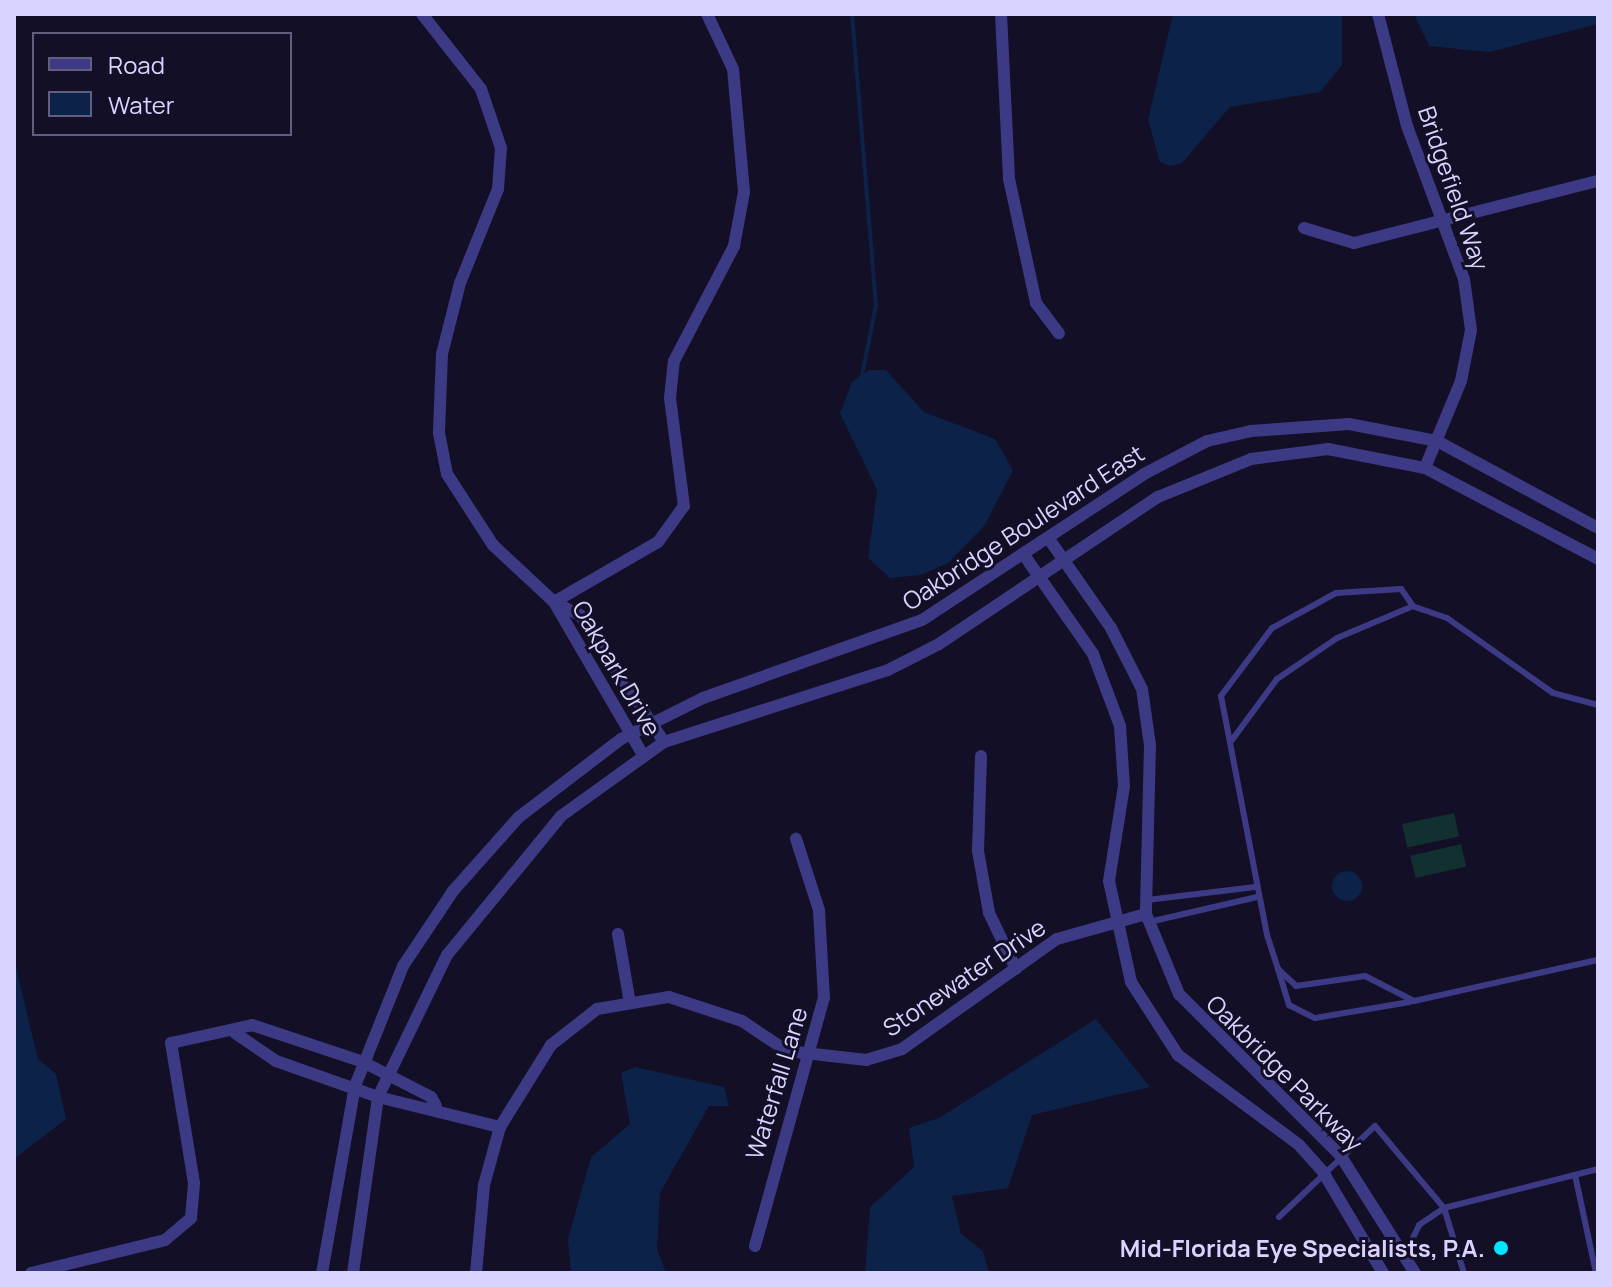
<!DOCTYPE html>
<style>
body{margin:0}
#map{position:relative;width:1612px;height:1287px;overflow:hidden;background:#130f26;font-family:Manrope,sans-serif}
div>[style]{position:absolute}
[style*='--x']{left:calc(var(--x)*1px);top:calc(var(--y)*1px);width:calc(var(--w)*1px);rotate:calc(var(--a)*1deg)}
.green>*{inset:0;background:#12302f;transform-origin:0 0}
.water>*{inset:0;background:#0c2248}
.round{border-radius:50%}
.stream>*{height:4px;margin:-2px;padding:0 2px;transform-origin:2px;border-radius:2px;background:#0c2248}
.lane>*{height:6px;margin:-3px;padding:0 3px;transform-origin:3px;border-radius:3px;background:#3d3a85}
.street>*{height:12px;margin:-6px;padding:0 6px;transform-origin:6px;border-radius:6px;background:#3d3a85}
.dots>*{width:22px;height:22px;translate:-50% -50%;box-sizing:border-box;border:4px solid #130f26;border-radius:50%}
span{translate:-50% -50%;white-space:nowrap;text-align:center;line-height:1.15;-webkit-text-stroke:6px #130f26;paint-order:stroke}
.street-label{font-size:24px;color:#d9d4ff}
.poi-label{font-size:24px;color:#d9d4ff;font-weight:700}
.right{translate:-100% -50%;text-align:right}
.frame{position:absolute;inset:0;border:16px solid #d9d4ff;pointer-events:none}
.legend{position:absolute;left:32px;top:32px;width:260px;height:104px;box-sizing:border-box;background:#130f26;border:2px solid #625e7d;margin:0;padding:10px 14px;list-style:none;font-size:24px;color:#d9d4ff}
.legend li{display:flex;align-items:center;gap:16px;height:40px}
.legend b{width:40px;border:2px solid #625e7d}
</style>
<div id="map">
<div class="green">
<div style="left:1454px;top:813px;width:24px;height:53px;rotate:78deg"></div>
<div style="left:1461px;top:844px;width:23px;height:52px;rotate:77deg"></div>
</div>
<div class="water">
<div style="clip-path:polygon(1173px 14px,1342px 14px,1342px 65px,1320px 92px,1230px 107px,1182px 163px,1170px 166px,1160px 162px,1148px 120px)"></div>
<div style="clip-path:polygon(1414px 14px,1598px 14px,1598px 24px,1489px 52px,1429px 46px)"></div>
<div style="clip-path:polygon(869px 370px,886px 370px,924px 412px,995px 439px,1013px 470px,985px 525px,948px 563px,921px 575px,890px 578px,868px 558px,877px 490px,840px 413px,852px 382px)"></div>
<div class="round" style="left:1332px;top:871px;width:30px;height:30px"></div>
<div style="clip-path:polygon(14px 959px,38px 1059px,56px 1074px,66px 1119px,14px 1159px)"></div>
<div style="clip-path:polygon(1096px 1019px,1150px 1087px,1032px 1115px,1008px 1188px,952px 1196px,961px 1234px,983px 1251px,989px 1273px,865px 1273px,870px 1207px,914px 1167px,909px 1128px,939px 1118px)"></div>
<div style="clip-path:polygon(635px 1067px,724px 1087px,729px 1106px,709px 1106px,660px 1193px,657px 1249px,666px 1273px,571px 1273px,568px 1239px,591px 1157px,630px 1124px,621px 1073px)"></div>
</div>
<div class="stream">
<div style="--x:852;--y:14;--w:292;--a:85.3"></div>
<div style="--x:876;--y:305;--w:72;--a:101.2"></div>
</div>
<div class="lane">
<div style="--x:1598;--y:705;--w:47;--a:-165.1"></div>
<div style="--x:1553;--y:693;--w:130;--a:-144.7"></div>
<div style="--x:1447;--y:618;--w:36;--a:-161"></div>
<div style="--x:1413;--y:606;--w:21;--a:-125"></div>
<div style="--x:1401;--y:589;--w:65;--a:176.5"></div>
<div style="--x:1336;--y:593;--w:73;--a:151.3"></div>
<div style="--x:1272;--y:628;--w:85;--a:126.9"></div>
<div style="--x:1221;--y:696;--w:243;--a:79.1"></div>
<div style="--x:1267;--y:935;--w:36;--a:72"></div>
<div style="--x:1278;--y:969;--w:25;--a:43"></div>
<div style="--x:1296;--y:986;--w:70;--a:-8.2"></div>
<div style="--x:1365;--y:976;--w:55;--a:27"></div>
<div style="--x:1414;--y:1001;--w:189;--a:-12.6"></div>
<div style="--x:1232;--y:740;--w:76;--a:-53.6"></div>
<div style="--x:1277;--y:679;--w:73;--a:-34.3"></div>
<div style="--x:1337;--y:638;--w:82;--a:-22.8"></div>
<div style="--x:1147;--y:900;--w:109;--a:-6.9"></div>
<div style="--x:1149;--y:922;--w:111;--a:-13"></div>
<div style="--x:1278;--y:969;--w:38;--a:73"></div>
<div style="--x:1289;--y:1005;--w:29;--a:27"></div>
<div style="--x:1315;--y:1018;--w:96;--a:-9.6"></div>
<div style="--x:1575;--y:1175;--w:100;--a:77.9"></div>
<div style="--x:1279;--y:1217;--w:132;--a:-43.5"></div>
<div style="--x:1375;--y:1126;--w:107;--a:49.9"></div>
<div style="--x:1444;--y:1208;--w:68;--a:72.9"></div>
<div style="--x:1405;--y:1254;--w:32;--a:-64"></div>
<div style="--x:1419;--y:1225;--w:30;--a:-34"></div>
<div style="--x:1444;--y:1208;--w:159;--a:-14.2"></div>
</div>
<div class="street">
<div style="--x:422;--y:14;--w:95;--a:51.8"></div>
<div style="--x:481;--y:89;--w:62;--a:71.3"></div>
<div style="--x:501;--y:148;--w:41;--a:94.2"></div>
<div style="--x:498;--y:189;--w:101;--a:112"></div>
<div style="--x:460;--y:283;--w:73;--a:104.2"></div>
<div style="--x:442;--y:354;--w:79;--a:92.2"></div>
<div style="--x:439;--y:433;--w:42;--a:79"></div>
<div style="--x:447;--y:474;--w:85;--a:57.1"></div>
<div style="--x:493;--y:545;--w:83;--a:43.1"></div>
<div style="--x:554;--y:602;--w:29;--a:27"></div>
<div style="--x:580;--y:615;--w:152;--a:56.5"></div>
<div style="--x:1001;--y:14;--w:165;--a:87.2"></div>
<div style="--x:1009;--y:179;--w:127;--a:77.7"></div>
<div style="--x:1036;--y:303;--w:38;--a:53"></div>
<div style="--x:1378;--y:14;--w:116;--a:75.5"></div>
<div style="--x:1407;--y:126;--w:163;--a:69.6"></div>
<div style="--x:1464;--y:279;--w:51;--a:82.2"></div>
<div style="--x:1471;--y:330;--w:52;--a:101.1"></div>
<div style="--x:1461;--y:381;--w:94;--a:112.5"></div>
<div style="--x:1304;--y:228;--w:52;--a:16.7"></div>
<div style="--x:1354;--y:243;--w:252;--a:-14.3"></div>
<div style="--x:1049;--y:539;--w:108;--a:55.1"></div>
<div style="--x:1111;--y:628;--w:68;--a:63.1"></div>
<div style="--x:1142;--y:689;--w:57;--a:81.9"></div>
<div style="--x:1150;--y:745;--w:169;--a:91.4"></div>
<div style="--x:1146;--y:914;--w:87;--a:67.6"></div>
<div style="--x:1179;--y:994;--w:228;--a:45"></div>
<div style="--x:1340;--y:1155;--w:140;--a:57.6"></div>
<div style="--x:1024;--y:555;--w:121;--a:55.1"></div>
<div style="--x:1093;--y:654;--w:77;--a:69.4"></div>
<div style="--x:1120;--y:726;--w:60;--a:86.2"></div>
<div style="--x:1124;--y:786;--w:96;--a:99"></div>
<div style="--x:1109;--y:881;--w:103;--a:77.7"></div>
<div style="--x:1131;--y:982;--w:87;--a:57.2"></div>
<div style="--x:1178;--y:1055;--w:151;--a:36.6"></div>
<div style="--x:1299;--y:1145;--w:36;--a:48"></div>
<div style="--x:1323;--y:1172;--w:117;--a:59.3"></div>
<div style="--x:554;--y:602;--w:120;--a:-30"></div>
<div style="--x:658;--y:542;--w:44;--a:-54.2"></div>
<div style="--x:684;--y:506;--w:109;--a:-97.4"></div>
<div style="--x:670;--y:398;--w:37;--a:-84"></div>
<div style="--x:674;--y:361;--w:130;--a:-62.4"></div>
<div style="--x:734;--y:246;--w:55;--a:-79.5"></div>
<div style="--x:744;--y:192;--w:123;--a:-95.1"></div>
<div style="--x:733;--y:69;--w:61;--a:-115.3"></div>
<div style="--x:554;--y:602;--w:177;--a:59.8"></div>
<div style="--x:981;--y:756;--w:95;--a:91.8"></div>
<div style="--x:978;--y:851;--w:63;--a:79.9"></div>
<div style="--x:989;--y:913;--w:62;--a:64.3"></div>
<div style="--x:618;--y:934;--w:65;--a:80.2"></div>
<div style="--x:235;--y:1033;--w:50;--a:34.3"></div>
<div style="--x:276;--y:1061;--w:108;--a:19.4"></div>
<div style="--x:378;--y:1097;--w:126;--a:13.8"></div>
<div style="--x:755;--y:1246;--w:257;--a:-74.5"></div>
<div style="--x:824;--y:998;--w:88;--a:-93.3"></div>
<div style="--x:819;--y:910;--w:75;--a:-107.9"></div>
<div style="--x:31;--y:1273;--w:138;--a:-13.8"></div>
<div style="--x:165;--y:1240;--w:34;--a:-40"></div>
<div style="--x:191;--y:1218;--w:35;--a:-85"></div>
<div style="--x:194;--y:1183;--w:142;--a:-99.3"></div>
<div style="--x:171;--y:1043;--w:83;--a:-12.5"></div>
<div style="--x:252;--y:1025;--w:117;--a:18.4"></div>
<div style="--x:363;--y:1062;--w:76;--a:27.2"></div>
<div style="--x:431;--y:1097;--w:10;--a:61"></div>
<div style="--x:322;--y:1273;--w:190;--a:-80"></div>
<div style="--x:355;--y:1086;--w:129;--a:-68.2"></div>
<div style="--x:403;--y:966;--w:90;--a:-56.3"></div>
<div style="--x:453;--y:891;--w:99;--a:-48.3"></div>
<div style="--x:519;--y:817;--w:128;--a:-37.4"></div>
<div style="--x:621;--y:739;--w:92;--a:-26.6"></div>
<div style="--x:703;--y:698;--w:232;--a:-19.6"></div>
<div style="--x:922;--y:620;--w:266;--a:-33.3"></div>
<div style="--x:1144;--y:474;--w:71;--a:-27.6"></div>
<div style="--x:1207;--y:441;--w:45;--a:-12.8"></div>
<div style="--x:1251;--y:431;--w:98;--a:-4.1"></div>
<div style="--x:1349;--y:424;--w:90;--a:10.9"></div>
<div style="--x:1437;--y:441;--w:183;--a:28.4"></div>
<div style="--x:353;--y:1273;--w:178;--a:-81.9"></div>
<div style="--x:378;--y:1097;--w:158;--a:-64.1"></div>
<div style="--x:447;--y:955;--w:180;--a:-50.6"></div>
<div style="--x:561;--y:816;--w:127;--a:-35.7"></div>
<div style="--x:664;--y:742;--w:235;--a:-17.8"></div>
<div style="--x:888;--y:670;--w:57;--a:-27"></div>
<div style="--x:939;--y:644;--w:264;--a:-33.9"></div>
<div style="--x:1158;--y:497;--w:100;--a:-22.2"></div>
<div style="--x:1251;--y:459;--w:78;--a:-7.4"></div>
<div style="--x:1328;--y:449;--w:99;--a:11.1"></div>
<div style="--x:1425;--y:468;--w:195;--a:27.7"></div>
<div style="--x:476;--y:1273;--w:88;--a:-84.8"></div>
<div style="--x:484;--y:1185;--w:60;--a:-74.6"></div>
<div style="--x:500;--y:1127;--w:97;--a:-58.1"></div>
<div style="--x:551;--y:1045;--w:58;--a:-38"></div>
<div style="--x:597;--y:1009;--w:73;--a:-9.5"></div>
<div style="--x:669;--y:997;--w:77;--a:18.2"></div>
<div style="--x:742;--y:1021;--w:54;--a:33.7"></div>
<div style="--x:787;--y:1051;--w:80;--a:6.5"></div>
<div style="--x:866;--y:1060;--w:38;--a:-17"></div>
<div style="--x:902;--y:1049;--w:190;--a:-35.4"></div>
<div style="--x:1057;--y:939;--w:92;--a:-15.7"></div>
</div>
<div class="dots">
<div style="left:1501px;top:1248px;background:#00e5ff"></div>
</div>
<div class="street-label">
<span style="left:1454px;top:188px;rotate:71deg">Bridgefield Way</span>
<span style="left:1023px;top:527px;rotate:-33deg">Oakbridge Boulevard East</span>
<span style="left:617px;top:668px;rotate:60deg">Oakpark Drive</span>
<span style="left:964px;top:977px;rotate:-34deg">Stonewater Drive</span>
<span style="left:1285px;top:1073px;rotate:45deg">Oakbridge Parkway</span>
<span style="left:776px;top:1083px;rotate:-73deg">Waterfall Lane</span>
</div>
<div class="poi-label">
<span class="right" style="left:1485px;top:1248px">Mid-Florida Eye Specialists, P.A.</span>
</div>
<div class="frame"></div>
<ul class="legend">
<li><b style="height:10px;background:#3d3a85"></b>Road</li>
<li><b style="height:22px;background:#0c2248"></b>Water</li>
</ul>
</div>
